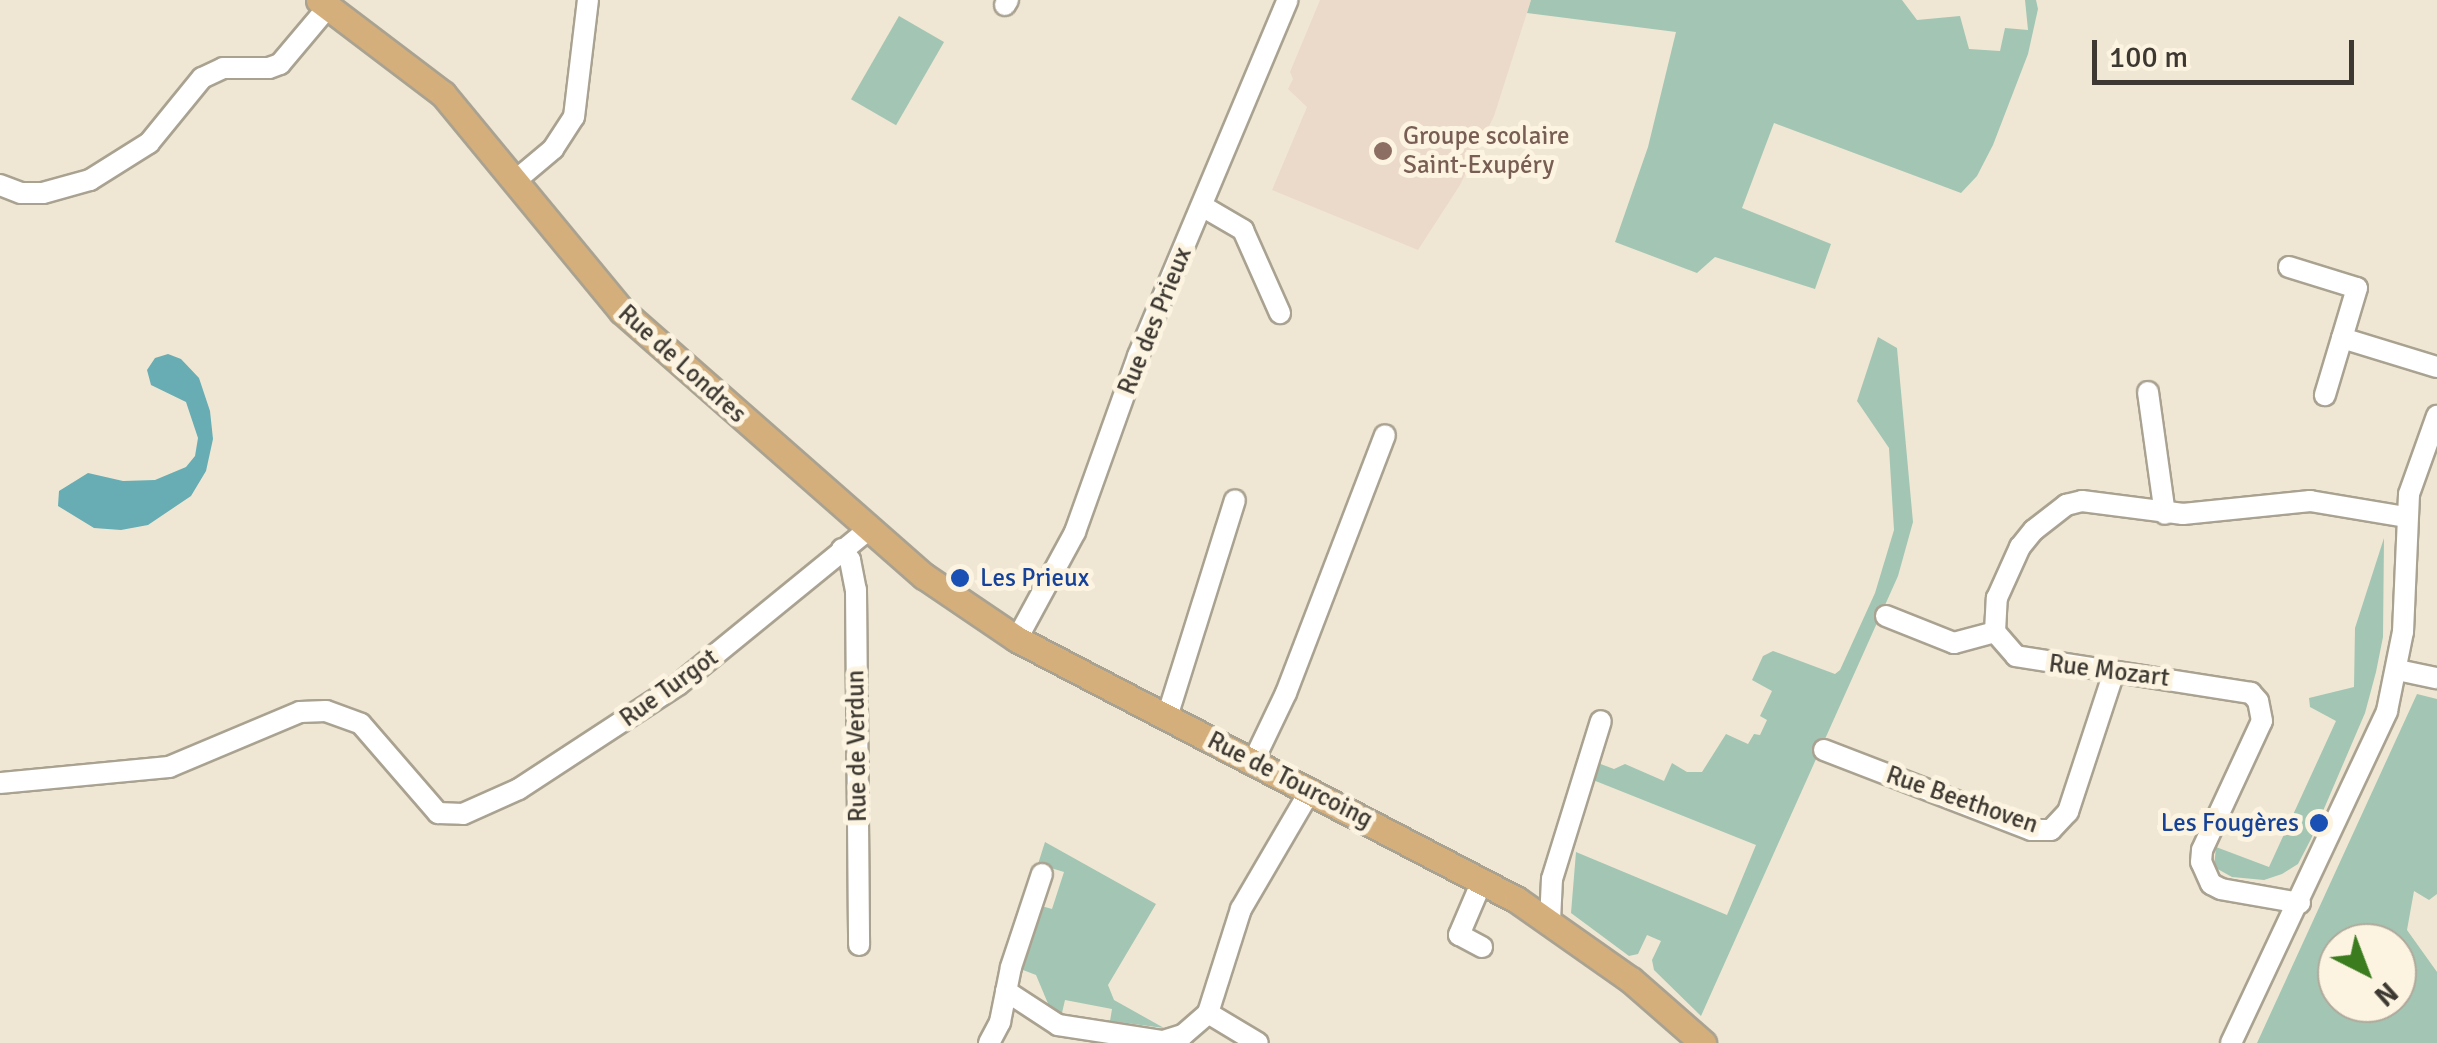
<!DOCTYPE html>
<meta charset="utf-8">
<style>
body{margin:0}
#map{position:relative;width:2437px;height:1043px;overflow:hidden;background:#efe7d4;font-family:Signika,sans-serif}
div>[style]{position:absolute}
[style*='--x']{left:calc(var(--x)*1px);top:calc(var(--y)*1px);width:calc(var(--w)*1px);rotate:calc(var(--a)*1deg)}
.education>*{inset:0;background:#ebdac9}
.green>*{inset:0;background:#a2c6b3;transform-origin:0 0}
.water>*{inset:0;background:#67adb3}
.roads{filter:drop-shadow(2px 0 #aaa291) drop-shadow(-2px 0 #aaa291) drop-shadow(0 2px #aaa291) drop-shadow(0 -2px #aaa291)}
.minor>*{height:20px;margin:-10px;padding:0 10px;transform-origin:10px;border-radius:10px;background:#fff}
.major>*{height:25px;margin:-12.5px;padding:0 12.5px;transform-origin:12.5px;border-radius:12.5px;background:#d4af7c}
.dots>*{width:28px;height:28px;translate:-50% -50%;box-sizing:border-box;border:5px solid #fcf4e1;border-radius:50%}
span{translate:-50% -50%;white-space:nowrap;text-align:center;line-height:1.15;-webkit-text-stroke:10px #fcf4e1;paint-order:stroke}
.education-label{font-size:25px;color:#785e54}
.left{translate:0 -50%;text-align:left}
.street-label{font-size:25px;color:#3d3932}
.transit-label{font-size:25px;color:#164399}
.right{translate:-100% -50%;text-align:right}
.north{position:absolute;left:2317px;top:923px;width:100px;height:100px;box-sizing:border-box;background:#fcf4e1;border:2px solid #b0a99b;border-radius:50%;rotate:138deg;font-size:28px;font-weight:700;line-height:40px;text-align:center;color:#3d3932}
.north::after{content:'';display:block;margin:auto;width:35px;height:45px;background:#3b7d1e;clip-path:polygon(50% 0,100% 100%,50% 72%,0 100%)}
.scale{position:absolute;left:2092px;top:40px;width:262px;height:45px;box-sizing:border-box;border:5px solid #3d3932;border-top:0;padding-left:12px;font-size:30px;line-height:35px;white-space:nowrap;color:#3d3932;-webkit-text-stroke:8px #fcf4e1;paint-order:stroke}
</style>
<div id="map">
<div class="education">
<div style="clip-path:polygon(1320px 0,1531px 0,1494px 116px,1460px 185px,1418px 250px,1272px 190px,1307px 107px,1288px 89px,1293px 79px,1290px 72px)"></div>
</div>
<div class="green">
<div style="clip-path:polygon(1531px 0,1902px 0,1917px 20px,1960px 16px,1969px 49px,2000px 51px,2005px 28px,2028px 30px,2025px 0,2036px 0,2038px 9px,2028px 54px,1993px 145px,1977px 176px,1961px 193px,1774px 123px,1742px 208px,1831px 244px,1815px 289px,1715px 257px,1697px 273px,1615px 242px,1648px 147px,1676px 32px,1527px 13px)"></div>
<div style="left:899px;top:16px;width:52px;height:96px;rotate:30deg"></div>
<div style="clip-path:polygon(1878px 337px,1897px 348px,1913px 522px,1898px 576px,1701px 1016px,1654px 970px,1652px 960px,1661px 941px,1647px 935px,1638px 954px,1629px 956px,1571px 913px,1576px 852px,1727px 915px,1756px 845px,1593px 780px,1598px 763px,1614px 769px,1625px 764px,1664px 781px,1672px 763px,1687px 772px,1702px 772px,1726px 734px,1748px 744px,1754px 734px,1760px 735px,1767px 720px,1760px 716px,1772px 691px,1752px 680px,1763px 656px,1773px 651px,1835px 674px,1840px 670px,1875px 593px,1894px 530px,1889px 448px,1857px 401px)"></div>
<div style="clip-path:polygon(2384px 538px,2383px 637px,2376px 672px,2365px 713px,2311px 839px,2298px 864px,2282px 874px,2264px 880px,2232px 877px,2214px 867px,2216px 847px,2269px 867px,2336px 721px,2310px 707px,2309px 698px,2354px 687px,2355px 628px)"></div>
<div style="clip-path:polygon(evenodd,2417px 694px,2437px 699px,2437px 894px,2429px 900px,2414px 891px,2407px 930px,2437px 972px,2437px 1043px,2257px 1043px,2417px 694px,2337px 943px,2397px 943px,2397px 1003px,2337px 1003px,2337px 943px)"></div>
<div style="clip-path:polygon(1045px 842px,1156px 904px,1108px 985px,1114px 1000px,1164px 1028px,1110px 1021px,1112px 1009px,1065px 1000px,1062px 1013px,1049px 1006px,1036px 975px,1023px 970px,1020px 959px,1038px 905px,1052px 909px,1064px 872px,1038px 864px)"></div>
</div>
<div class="water">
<div style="clip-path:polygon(168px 354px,181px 359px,199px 378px,210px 411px,213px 439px,206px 471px,191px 496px,148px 525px,121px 530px,94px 528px,58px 506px,59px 491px,88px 473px,123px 481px,155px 480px,186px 467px,195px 456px,198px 438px,186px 402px,151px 385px,147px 370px,155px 358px)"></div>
</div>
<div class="roads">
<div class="minor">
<div style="--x:1005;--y:5;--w:6;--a:-59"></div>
<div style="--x:515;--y:181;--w:50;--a:-40.1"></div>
<div style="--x:553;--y:149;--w:38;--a:-57"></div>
<div style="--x:574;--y:117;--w:118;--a:-83.2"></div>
<div style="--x:0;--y:185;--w:22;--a:21"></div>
<div style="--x:21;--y:193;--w:22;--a:0"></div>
<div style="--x:43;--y:193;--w:49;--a:-15.5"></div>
<div style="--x:90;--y:180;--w:70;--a:-32.1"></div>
<div style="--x:149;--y:143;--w:84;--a:-50.8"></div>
<div style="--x:202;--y:78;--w:23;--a:-25"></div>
<div style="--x:223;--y:68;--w:46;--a:0"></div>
<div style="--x:269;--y:68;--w:12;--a:-20"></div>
<div style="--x:280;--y:64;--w:75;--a:-49.9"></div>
<div style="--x:1202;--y:206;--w:48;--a:30.3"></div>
<div style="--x:1243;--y:230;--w:91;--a:66"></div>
<div style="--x:2289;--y:267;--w:71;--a:17.2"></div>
<div style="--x:2357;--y:288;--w:112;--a:106.7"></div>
<div style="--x:2342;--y:338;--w:99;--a:17"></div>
<div style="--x:2148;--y:392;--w:123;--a:82.1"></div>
<div style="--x:842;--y:549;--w:14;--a:54"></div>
<div style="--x:850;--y:560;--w:31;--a:79"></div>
<div style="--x:856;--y:590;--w:355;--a:89.5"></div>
<div style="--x:1886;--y:616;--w:73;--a:21.7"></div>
<div style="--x:1954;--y:643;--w:42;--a:-15"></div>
<div style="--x:1017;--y:639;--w:122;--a:-61.5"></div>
<div style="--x:1075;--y:532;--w:187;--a:-70.3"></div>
<div style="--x:1138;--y:356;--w:386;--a:-67.2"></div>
<div style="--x:2398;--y:670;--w:40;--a:12"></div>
<div style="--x:1167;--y:717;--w:227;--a:-72.6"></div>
<div style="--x:1824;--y:750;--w:222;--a:21.1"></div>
<div style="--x:2031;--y:830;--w:20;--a:0"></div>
<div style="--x:2051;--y:830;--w:25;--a:-47"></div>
<div style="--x:2068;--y:812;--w:147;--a:-71.8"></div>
<div style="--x:1253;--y:762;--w:76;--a:-64.4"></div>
<div style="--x:1286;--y:693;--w:276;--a:-69"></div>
<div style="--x:0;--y:783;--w:170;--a:-5.4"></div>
<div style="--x:169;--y:767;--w:142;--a:-22.8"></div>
<div style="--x:300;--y:712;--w:26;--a:-2"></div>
<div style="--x:326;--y:711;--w:37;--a:20"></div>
<div style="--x:361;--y:724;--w:118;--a:49.1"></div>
<div style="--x:438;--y:813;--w:25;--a:2"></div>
<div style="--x:463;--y:814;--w:61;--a:-24.1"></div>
<div style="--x:519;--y:789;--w:190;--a:-33.2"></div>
<div style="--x:678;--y:685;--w:247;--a:-39.2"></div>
<div style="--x:2300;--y:903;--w:80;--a:-170"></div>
<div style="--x:2221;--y:889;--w:11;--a:-153"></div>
<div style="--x:2211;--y:884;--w:24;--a:-114"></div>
<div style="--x:2201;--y:862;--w:12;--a:-85"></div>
<div style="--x:2202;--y:850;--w:142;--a:-65.1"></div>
<div style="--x:2262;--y:721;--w:20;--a:-101"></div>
<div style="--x:2258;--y:701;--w:11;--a:-131"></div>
<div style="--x:2251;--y:693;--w:238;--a:-171.1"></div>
<div style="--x:2016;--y:656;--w:32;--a:-131"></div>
<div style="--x:1995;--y:632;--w:34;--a:-87"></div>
<div style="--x:1997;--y:598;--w:56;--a:-65.7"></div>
<div style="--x:2020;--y:547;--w:22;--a:-51"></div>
<div style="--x:2034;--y:530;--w:41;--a:-38"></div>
<div style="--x:2066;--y:505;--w:16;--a:-14"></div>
<div style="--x:2082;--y:501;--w:102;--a:7.3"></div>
<div style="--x:2183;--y:514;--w:128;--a:-5.8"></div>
<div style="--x:2310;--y:501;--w:97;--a:9.5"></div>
<div style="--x:1550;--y:921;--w:42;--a:-87.3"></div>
<div style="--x:1552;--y:879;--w:165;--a:-72.8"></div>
<div style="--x:1482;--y:947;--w:26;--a:-152"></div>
<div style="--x:1459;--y:935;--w:59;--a:-66.9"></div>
<div style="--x:1006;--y:991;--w:62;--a:33.2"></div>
<div style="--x:1058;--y:1025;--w:106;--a:8.7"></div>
<div style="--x:1163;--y:1041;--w:21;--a:-17"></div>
<div style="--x:1183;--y:1035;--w:33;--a:-41"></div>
<div style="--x:1208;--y:1013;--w:58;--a:31"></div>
<div style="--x:1208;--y:1013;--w:109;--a:-72.4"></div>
<div style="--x:1241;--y:909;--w:137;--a:-59.7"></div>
<div style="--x:989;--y:1043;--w:24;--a:-62"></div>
<div style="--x:1000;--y:1022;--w:56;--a:-78.7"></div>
<div style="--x:1011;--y:967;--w:98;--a:-71.6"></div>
<div style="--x:2231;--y:1043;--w:367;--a:-64.8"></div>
<div style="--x:2387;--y:711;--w:81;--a:-78.6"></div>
<div style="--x:2403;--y:632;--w:138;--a:-87.5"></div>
<div style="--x:2409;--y:494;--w:83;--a:-70.3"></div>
</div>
<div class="major">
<div style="--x:319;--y:0;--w:156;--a:37.2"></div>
<div style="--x:443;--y:94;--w:281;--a:50.5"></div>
<div style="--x:622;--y:311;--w:402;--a:41.3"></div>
<div style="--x:924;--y:576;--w:112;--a:34.1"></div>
<div style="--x:1017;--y:639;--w:564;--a:27.56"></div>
<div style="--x:1517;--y:900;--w:139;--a:35.1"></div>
<div style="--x:1631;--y:980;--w:96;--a:41.2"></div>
</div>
</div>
<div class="dots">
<div style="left:1383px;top:151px;background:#8d6e63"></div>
<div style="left:960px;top:578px;background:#1a4fb4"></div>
<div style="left:2319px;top:823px;background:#1a4fb4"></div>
</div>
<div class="education-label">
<span class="left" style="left:1403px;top:151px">Groupe scolaire<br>Saint-Exupéry</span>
</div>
<div class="street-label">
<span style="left:1155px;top:321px;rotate:-68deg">Rue des Prieux</span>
<span style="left:682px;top:364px;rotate:42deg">Rue de Londres</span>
<span style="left:2109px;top:671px;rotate:7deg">Rue Mozart</span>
<span style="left:669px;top:688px;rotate:-36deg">Rue Turgot</span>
<span style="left:857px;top:746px;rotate:-91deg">Rue de Verdun</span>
<span style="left:1290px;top:780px;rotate:27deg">Rue de Tourcoing</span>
<span style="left:1962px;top:800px;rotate:19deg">Rue Beethoven</span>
</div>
<div class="transit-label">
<span class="left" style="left:980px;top:578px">Les Prieux</span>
<span class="right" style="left:2299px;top:823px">Les Fougères</span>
</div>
<div class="north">N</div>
<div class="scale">100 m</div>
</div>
